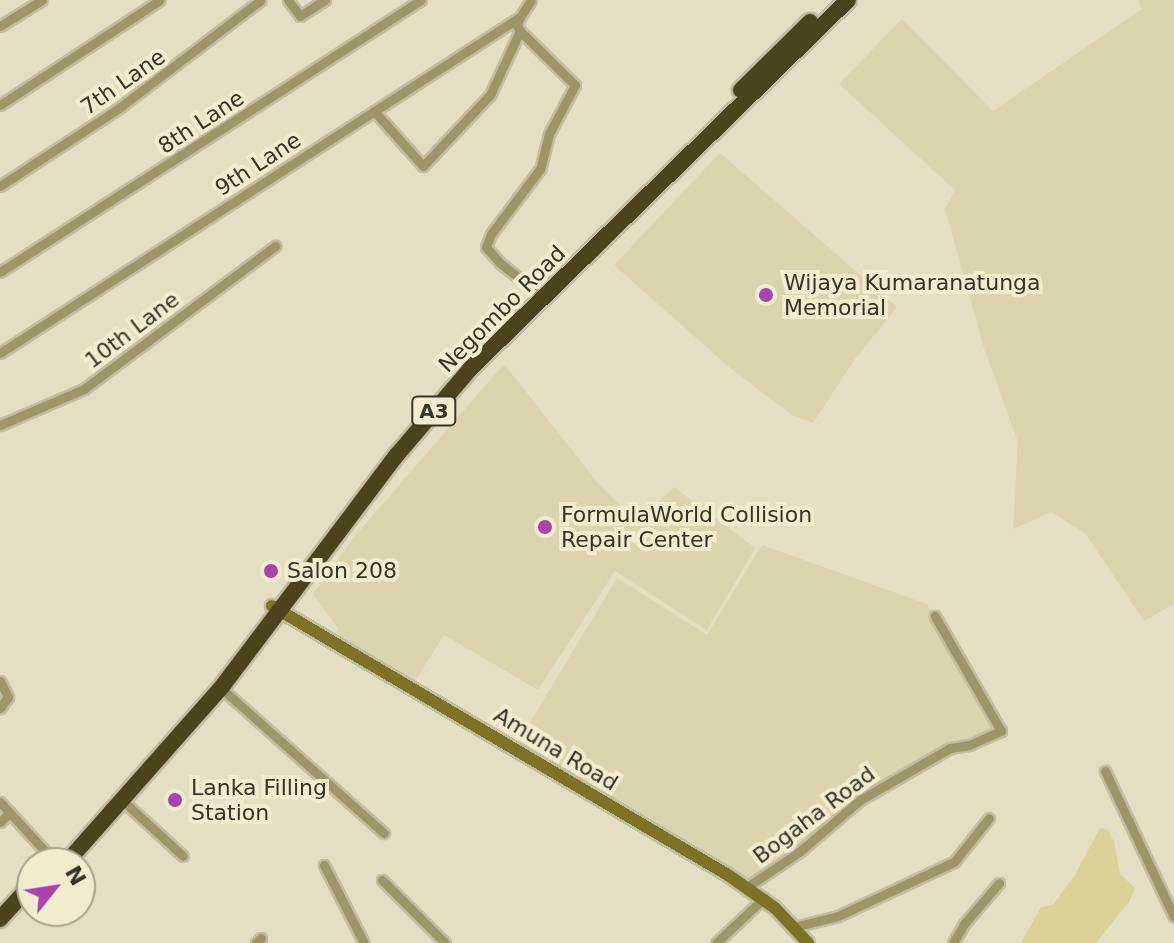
<!DOCTYPE html>
<style>
body{margin:0}
#map{position:relative;width:1174px;height:943px;overflow:hidden;background:#e4dfc2;font-family:"DejaVu Sans",sans-serif}
div>[style]{position:absolute}
[style*='--x']{left:calc(var(--x)*1px);top:calc(var(--y)*1px);width:calc(var(--w)*1px);rotate:calc(var(--a)*1deg)}
.built>*{inset:0;background:#dbd4af}
.green>*{inset:0;background:#ddd197}
.roads{filter:drop-shadow(2px 0 #c1bda3) drop-shadow(-2px 0 #c1bda3) drop-shadow(0 2px #c1bda3) drop-shadow(0 -2px #c1bda3)}
.street>*{height:9px;margin:-4.5px;padding:0 4.5px;transform-origin:4.5px;border-radius:4.5px;background:#9e9568}
.secondary>*{height:12px;margin:-6px;padding:0 6px;transform-origin:6px;border-radius:6px;background:#7f7125}
.highway>*{height:16px;margin:-8px;padding:0 8px;transform-origin:8px;border-radius:8px;background:#4a431d}
.dots>*{width:22px;height:22px;translate:-50% -50%;box-sizing:border-box;border:4px solid #f2eccf;border-radius:50%}
span{translate:-50% -50%;white-space:nowrap;text-align:center;line-height:1.15;-webkit-text-stroke:8px #f2eccf;paint-order:stroke}
.shield-label span{padding:2px 6px;background:#f2eccf;border:2px solid;border-radius:6px;-webkit-text-stroke-width:0}
.shield-label{font-size:20px;color:#363428;font-weight:700}
.street-label{font-size:22px;color:#363428}
.poi-label{font-size:22px;color:#363428}
.left{translate:0 -50%;text-align:left}
.north{position:absolute;left:16px;top:847px;width:80px;height:80px;box-sizing:border-box;background:#f2eccf;border:2px solid #a7a28c;border-radius:50%;rotate:60deg;font-size:22px;font-weight:700;line-height:32px;text-align:center;color:#363428}
.north::after{content:'';display:block;margin:auto;width:28px;height:36px;background:#a844ab;clip-path:polygon(50% 0,100% 100%,50% 72%,0 100%)}
</style>
<div id="map">
<div class="built">
<div style="clip-path:polygon(1138px 0,1174px 0,1174px 604px,1144px 621px,1085px 533px,1051px 512px,1013px 529px,1018px 442px,984px 348px,945px 209px,955px 190px,839px 84px,902px 19px,993px 111px,1142px 9px)"></div>
<div style="clip-path:polygon(720px 153px,897px 307px,855px 359px,813px 423px,792px 415px,729px 367px,614px 265px)"></div>
<div style="clip-path:polygon(504px 364px,597px 482px,631px 516px,641px 518px,674px 487px,755px 548px,707px 630px,615px 571px,538px 690px,444px 635px,412px 686px,335px 637px,338px 628px,313px 594px,355px 536px)"></div>
<div style="clip-path:polygon(762px 545px,927px 604px,996px 730px,867px 788px,758px 889px,517px 744px,617px 578px,707px 635px)"></div>
</div>
<div class="green">
<div style="clip-path:polygon(1100px 828px,1108px 830px,1114px 841px,1120px 874px,1135px 888px,1129px 902px,1096px 943px,1021px 943px,1041px 907px,1053px 905px,1075px 875px)"></div>
</div>
<div class="roads">
<div class="street">
<div style="--x:288;--y:0;--w:20;--a:53"></div>
<div style="--x:300;--y:16;--w:30;--a:-33"></div>
<div style="--x:520;--y:17;--w:9;--a:111"></div>
<div style="--x:517;--y:25;--w:7;--a:63"></div>
<div style="--x:520;--y:31;--w:77;--a:44.5"></div>
<div style="--x:575;--y:85;--w:55;--a:118"></div>
<div style="--x:549;--y:134;--w:36;--a:104"></div>
<div style="--x:540;--y:169;--w:81;--a:127"></div>
<div style="--x:491;--y:234;--w:14;--a:111"></div>
<div style="--x:486;--y:247;--w:21;--a:49"></div>
<div style="--x:500;--y:263;--w:43;--a:38.5"></div>
<div style="--x:0;--y:26;--w:49;--a:-31.8"></div>
<div style="--x:0;--y:105;--w:191;--a:-33.3"></div>
<div style="--x:374;--y:111;--w:74;--a:48.3"></div>
<div style="--x:423;--y:166;--w:98;--a:-46.7"></div>
<div style="--x:490;--y:95;--w:71;--a:-64.9"></div>
<div style="--x:0;--y:186;--w:142;--a:-33.2"></div>
<div style="--x:119;--y:108;--w:178;--a:-37.3"></div>
<div style="--x:0;--y:272;--w:501;--a:-32.87"></div>
<div style="--x:0;--y:353;--w:619;--a:-32.87"></div>
<div style="--x:520;--y:17;--w:20;--a:-57"></div>
<div style="--x:0;--y:425;--w:91;--a:-23.2"></div>
<div style="--x:84;--y:389;--w:239;--a:-36.8"></div>
<div style="--x:0;--y:681;--w:18;--a:63"></div>
<div style="--x:8;--y:697;--w:14;--a:126"></div>
<div style="--x:221;--y:688;--w:218;--a:41.7"></div>
<div style="--x:1105;--y:771;--w:161;--a:64.7"></div>
<div style="--x:123;--y:801;--w:81;--a:42.5"></div>
<div style="--x:0;--y:802;--w:80;--a:47.5"></div>
<div style="--x:0;--y:822;--w:13;--a:-45"></div>
<div style="--x:324;--y:865;--w:88;--a:62.9"></div>
<div style="--x:382;--y:880;--w:89;--a:45"></div>
<div style="--x:747;--y:887;--w:63;--a:-33.9"></div>
<div style="--x:799;--y:852;--w:80;--a:-40.4"></div>
<div style="--x:860;--y:800;--w:104;--a:-30"></div>
<div style="--x:950;--y:748;--w:19;--a:-9"></div>
<div style="--x:969;--y:745;--w:35;--a:-24"></div>
<div style="--x:1001;--y:731;--w:133;--a:-119.9"></div>
<div style="--x:794;--y:927;--w:45;--a:-14"></div>
<div style="--x:838;--y:916;--w:128;--a:-25"></div>
<div style="--x:954;--y:862;--w:56;--a:-51.5"></div>
<div style="--x:256;--y:943;--w:7;--a:-45"></div>
<div style="--x:716;--y:943;--w:66;--a:-43.2"></div>
<div style="--x:953;--y:943;--w:22;--a:-60"></div>
<div style="--x:964;--y:924;--w:54;--a:-49.5"></div>
</div>
<div class="secondary">
<div style="--x:272;--y:606;--w:529;--a:30.54"></div>
<div style="--x:728;--y:875;--w:57;--a:35.1"></div>
<div style="--x:775;--y:908;--w:48;--a:46.7"></div>
</div>
<div class="highway">
<div style="--x:741;--y:90;--w:97;--a:-44.6"></div>
<div style="--x:66;--y:863;--w:234;--a:-48.5"></div>
<div style="--x:221;--y:688;--w:291;--a:-53"></div>
<div style="--x:396;--y:456;--w:114;--a:-49.6"></div>
<div style="--x:470;--y:369;--w:528;--a:-44.31"></div>
<div style="--x:0;--y:919;--w:47;--a:-47.6"></div>
</div>
</div>
<div class="dots">
<div style="left:766px;top:295px;background:#a844ab"></div>
<div style="left:545px;top:527px;background:#a844ab"></div>
<div style="left:271px;top:571px;background:#a844ab"></div>
<div style="left:175px;top:800px;background:#a844ab"></div>
</div>
<div class="shield-label">
<span style="left:434px;top:411px">A3</span>
</div>
<div class="street-label">
<span style="left:123px;top:82px;rotate:-35deg">7th Lane</span>
<span style="left:201px;top:122px;rotate:-33deg">8th Lane</span>
<span style="left:258px;top:164px;rotate:-33deg">9th Lane</span>
<span style="left:502px;top:309px;rotate:-45deg">Negombo Road</span>
<span style="left:132px;top:330px;rotate:-37deg">10th Lane</span>
<span style="left:556px;top:749px;rotate:31deg">Amuna Road</span>
<span style="left:814px;top:815px;rotate:-37deg">Bogaha Road</span>
</div>
<div class="poi-label">
<span class="left" style="left:784px;top:295px">Wijaya Kumaranatunga<br>Memorial</span>
<span class="left" style="left:561px;top:527px">FormulaWorld Collision<br>Repair Center</span>
<span class="left" style="left:287px;top:571px">Salon 208</span>
<span class="left" style="left:191px;top:800px">Lanka Filling<br>Station</span>
</div>
<div class="north">N</div>
</div>
